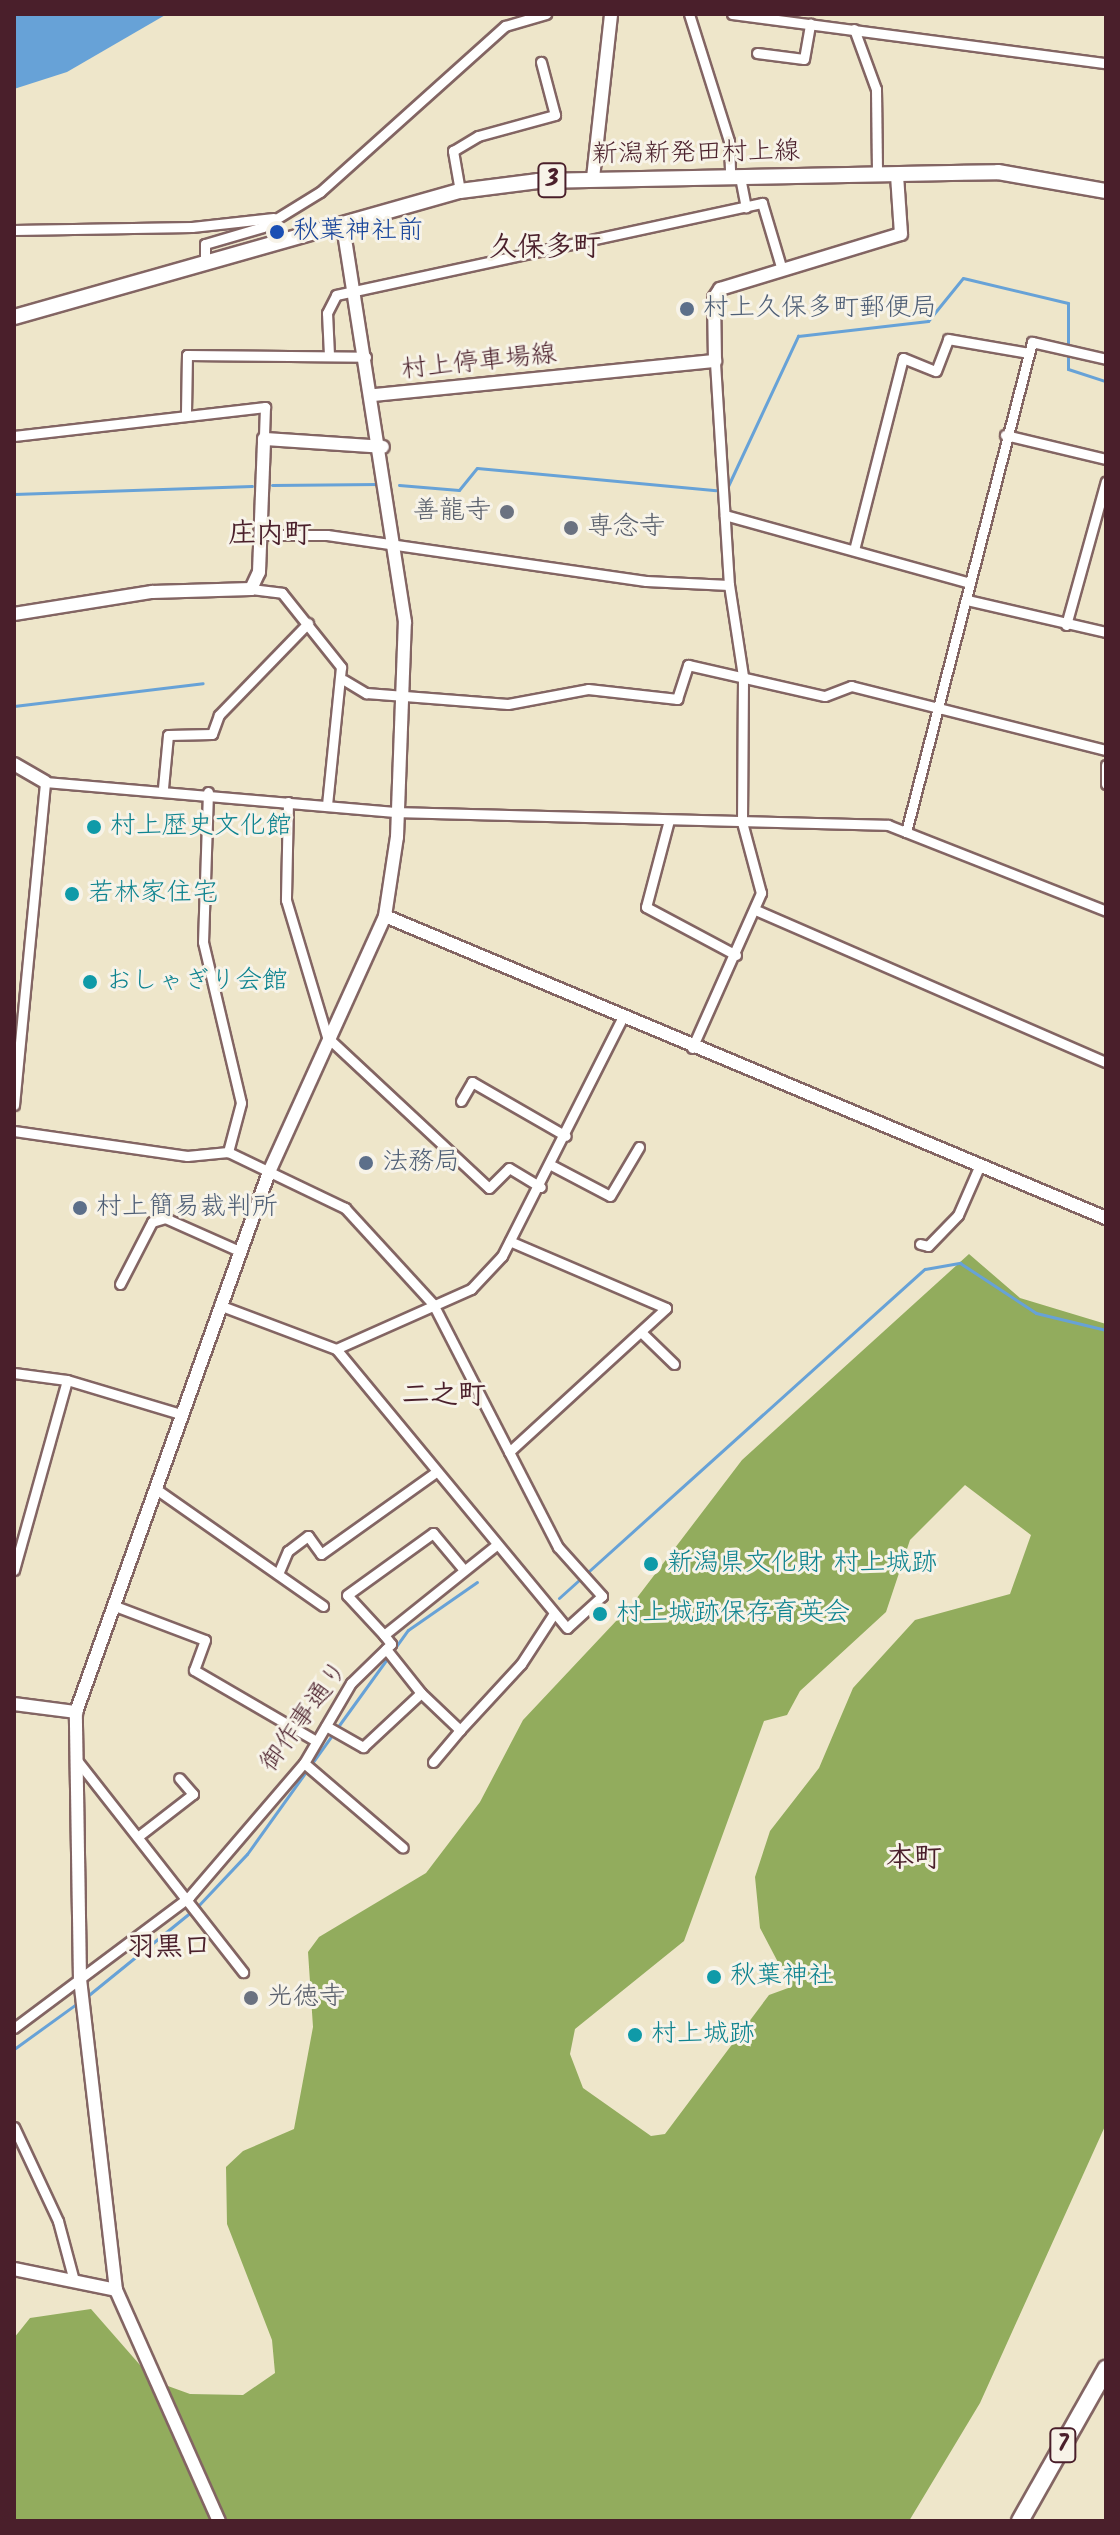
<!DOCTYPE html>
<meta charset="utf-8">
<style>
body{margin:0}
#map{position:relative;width:1120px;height:2535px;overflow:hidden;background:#eee6ca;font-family:Kalam,"Klee One",sans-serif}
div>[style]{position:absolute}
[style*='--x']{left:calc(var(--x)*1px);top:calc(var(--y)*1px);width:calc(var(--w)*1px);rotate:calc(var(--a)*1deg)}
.forest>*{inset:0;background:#92ac5d}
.water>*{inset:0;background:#67a2d7}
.stream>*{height:3px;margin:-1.5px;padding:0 1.5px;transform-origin:1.5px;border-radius:1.5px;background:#67a2d7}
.roads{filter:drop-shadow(2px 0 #836563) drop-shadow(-2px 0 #836563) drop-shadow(0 2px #836563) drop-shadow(0 -2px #836563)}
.street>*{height:9px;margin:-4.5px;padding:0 4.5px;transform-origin:4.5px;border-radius:4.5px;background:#fff}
.secondary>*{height:12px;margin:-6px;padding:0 6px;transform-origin:6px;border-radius:6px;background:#fff}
.primary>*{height:14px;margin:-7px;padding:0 7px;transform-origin:7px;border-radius:7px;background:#fff}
.highway>*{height:16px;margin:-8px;padding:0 8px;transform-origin:8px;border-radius:8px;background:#fff}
.dots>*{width:22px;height:22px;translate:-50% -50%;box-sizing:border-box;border:4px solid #f7f3e8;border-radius:50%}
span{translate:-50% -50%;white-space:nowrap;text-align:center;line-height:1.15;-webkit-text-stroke:6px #f7f3e8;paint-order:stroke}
.shield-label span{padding:2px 6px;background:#f7f3e8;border:2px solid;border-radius:6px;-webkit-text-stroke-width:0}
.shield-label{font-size:24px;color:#4a1f2b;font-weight:700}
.street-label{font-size:26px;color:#4a1f2b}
.transit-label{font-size:26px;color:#164399}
.left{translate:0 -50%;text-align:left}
.service-label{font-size:26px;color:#4e5e75}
.worship-label{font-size:26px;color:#5b616d}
.right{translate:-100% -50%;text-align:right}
.culture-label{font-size:26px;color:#0d838f}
.neighbourhood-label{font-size:28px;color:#4a1f2b;font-weight:700}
.frame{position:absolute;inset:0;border:16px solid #4a1f2b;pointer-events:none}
</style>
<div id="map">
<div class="forest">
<div style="clip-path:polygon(evenodd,969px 1254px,1020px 1298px,1106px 1324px,1106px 2124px,980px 2403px,909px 2521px,14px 2521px,14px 2338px,30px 2318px,91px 2309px,154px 2381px,190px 2394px,243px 2395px,275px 2373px,272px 2340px,227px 2224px,226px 2167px,243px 2151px,294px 2129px,313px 2027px,308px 1952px,319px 1937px,426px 1873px,480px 1802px,523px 1720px,633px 1603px,742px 1460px,969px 1254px,965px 1485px,1031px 1535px,1010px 1594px,915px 1620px,853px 1688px,819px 1768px,770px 1831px,755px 1877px,760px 1928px,791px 1987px,769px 1995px,665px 2134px,651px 2136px,583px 2088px,570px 2054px,575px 2029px,684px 1941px,764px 1721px,787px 1715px,800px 1691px,886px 1612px,910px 1540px,965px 1485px)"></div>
</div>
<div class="water">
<div style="clip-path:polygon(14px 14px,167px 14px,67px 72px,14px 89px)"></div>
</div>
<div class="stream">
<div style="--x:272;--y:485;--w:106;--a:-0.5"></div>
<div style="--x:399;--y:485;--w:60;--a:4.8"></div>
<div style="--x:459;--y:490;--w:28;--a:-51"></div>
<div style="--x:477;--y:468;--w:240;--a:5.3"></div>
<div style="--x:728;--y:486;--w:166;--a:-65"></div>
<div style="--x:798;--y:336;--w:131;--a:-6.6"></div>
<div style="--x:928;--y:321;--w:55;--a:-50.9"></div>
<div style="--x:963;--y:278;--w:108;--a:13.4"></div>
<div style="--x:1068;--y:303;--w:66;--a:90"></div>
<div style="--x:1068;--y:369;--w:40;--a:18"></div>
<div style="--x:14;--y:494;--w:238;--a:-1.9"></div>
<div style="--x:14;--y:706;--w:190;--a:-6.9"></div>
<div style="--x:559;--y:1598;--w:492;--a:-42"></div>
<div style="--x:925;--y:1269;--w:36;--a:-10"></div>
<div style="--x:960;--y:1263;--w:91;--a:33.3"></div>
<div style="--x:1036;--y:1313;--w:72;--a:13.7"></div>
<div style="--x:337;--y:1728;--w:121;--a:-54.1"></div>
<div style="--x:408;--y:1630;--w:84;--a:-34.8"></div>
<div style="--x:197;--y:1907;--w:73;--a:-46.7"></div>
<div style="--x:247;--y:1854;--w:148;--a:-54.4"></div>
<div style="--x:85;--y:1998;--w:136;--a:-39.1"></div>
<div style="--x:14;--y:2049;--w:80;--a:-35.9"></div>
</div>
<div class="roads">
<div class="street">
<div style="--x:689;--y:14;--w:133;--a:72.5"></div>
<div style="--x:729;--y:141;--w:36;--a:88"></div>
<div style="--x:732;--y:14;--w:377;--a:7.5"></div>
<div style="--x:854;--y:29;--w:64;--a:69.9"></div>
<div style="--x:876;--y:89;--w:87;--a:89.3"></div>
<div style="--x:757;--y:53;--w:47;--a:7.3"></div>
<div style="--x:804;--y:59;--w:36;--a:-80"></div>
<div style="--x:740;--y:177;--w:31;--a:79"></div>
<div style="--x:460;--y:191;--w:41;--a:-99.9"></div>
<div style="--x:453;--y:151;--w:29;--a:-31"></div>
<div style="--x:478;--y:136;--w:80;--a:-15.3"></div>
<div style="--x:555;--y:115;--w:55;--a:-104.8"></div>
<div style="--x:14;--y:230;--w:178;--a:-1"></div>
<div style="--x:192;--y:227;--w:82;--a:-6.3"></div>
<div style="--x:205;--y:261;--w:17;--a:-90"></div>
<div style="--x:205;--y:244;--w:60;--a:-16.3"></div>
<div style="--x:263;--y:227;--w:67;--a:-31.6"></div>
<div style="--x:320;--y:192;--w:249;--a:-41.9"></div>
<div style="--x:505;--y:26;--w:43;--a:-16.3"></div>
<div style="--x:329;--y:355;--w:42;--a:-92.7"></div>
<div style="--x:327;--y:313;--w:20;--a:-63"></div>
<div style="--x:336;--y:295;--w:436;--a:-12.2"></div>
<div style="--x:762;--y:203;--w:70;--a:73.4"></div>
<div style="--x:186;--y:412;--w:57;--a:-89"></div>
<div style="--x:187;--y:355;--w:179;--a:0.6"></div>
<div style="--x:1005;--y:435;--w:104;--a:13.4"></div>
<div style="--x:14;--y:436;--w:253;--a:-6.6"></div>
<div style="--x:265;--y:407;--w:32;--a:92"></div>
<div style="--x:725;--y:515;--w:254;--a:15.5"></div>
<div style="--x:259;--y:535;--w:68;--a:0"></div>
<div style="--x:327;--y:535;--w:322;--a:8.2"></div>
<div style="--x:646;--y:581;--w:83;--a:2.8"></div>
<div style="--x:854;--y:550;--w:198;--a:-75.7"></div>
<div style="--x:903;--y:358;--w:35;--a:22"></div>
<div style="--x:936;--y:371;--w:34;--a:-69"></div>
<div style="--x:948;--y:339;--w:82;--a:9.8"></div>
<div style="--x:251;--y:589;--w:31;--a:7"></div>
<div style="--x:282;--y:593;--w:95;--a:51.4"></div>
<div style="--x:341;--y:667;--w:139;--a:95.8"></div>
<div style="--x:967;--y:600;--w:143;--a:13"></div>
<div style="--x:1066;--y:625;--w:149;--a:-74.5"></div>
<div style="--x:344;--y:680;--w:26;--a:31"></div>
<div style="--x:366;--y:693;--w:142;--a:4.4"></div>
<div style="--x:508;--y:704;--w:81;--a:-10.6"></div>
<div style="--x:588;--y:689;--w:90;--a:6.4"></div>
<div style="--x:677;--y:699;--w:36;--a:-72"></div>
<div style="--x:688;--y:665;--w:140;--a:12.8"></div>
<div style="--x:825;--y:696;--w:28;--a:-21"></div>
<div style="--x:851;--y:686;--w:263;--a:14.1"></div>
<div style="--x:1106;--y:765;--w:19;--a:90"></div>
<div style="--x:163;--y:788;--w:53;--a:-84.6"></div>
<div style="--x:168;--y:735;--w:44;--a:-1.3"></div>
<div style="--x:212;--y:734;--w:20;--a:-70"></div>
<div style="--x:219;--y:715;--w:128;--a:-45.9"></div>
<div style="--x:208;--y:792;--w:150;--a:91.9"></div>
<div style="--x:203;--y:942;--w:165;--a:76.7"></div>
<div style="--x:241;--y:1103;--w:51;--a:104.9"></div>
<div style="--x:288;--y:802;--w:98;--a:91.2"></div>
<div style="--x:286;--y:900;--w:143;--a:73.3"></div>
<div style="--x:327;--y:1037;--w:221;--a:43"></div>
<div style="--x:489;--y:1188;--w:28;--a:-45"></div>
<div style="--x:509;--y:1168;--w:37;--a:31"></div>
<div style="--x:669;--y:820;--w:90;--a:104.8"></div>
<div style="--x:646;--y:907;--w:102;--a:28.1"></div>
<div style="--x:906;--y:832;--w:506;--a:-75.58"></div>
<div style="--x:1032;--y:342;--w:76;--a:12.9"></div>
<div style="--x:758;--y:911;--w:379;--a:23.5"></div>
<div style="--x:692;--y:1048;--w:170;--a:-66"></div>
<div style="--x:761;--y:893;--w:73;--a:-105"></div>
<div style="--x:742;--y:822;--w:146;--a:-89.6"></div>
<div style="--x:743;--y:676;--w:92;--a:-98.7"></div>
<div style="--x:729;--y:585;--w:224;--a:-93.6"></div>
<div style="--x:461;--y:1101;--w:22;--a:-60"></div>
<div style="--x:472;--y:1082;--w:108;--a:29.9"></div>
<div style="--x:14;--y:1105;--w:324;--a:-84.5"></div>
<div style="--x:45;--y:782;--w:354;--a:4.9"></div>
<div style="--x:398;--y:812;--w:490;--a:1.5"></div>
<div style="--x:888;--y:825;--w:234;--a:21.5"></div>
<div style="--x:14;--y:1131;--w:175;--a:8.2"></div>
<div style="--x:187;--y:1156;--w:41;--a:-5.6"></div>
<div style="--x:228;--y:1152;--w:130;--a:25.6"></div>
<div style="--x:345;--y:1208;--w:130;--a:47.5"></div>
<div style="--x:433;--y:1304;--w:273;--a:62.8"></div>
<div style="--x:558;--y:1547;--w:66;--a:48.1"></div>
<div style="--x:602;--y:1596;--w:47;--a:137.6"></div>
<div style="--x:567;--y:1628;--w:362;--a:-129.6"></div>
<div style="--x:336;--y:1349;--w:125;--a:-159.4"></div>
<div style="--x:553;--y:1166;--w:64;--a:27.8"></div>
<div style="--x:610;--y:1196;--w:57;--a:-59.4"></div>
<div style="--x:920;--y:1244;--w:8;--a:14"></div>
<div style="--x:928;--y:1246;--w:43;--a:-45.9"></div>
<div style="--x:958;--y:1215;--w:52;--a:-66.4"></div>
<div style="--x:120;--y:1284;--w:70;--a:-62.7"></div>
<div style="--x:152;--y:1222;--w:14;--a:-17"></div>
<div style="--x:165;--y:1218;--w:81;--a:24"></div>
<div style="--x:641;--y:1332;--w:46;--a:44.1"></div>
<div style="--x:336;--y:1349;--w:148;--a:-24"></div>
<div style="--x:471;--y:1289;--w:45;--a:-46.8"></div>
<div style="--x:502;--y:1256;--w:264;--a:-63.2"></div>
<div style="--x:14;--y:1373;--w:53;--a:7.5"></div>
<div style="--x:67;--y:1380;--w:118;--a:16.7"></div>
<div style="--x:509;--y:1452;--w:213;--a:-42.5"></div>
<div style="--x:666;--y:1308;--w:170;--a:-156.8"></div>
<div style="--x:156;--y:1489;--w:204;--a:35"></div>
<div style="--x:14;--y:1570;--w:197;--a:-74.4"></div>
<div style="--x:278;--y:1574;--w:25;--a:-67"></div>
<div style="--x:288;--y:1551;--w:25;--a:-37"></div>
<div style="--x:308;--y:1536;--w:22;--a:54"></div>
<div style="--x:321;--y:1554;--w:138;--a:-35.5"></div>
<div style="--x:115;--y:1606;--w:96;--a:20.7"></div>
<div style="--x:205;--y:1640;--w:32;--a:110"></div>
<div style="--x:194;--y:1670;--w:141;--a:30.2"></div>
<div style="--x:384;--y:1635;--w:54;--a:-132.8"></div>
<div style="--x:347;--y:1595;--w:106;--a:-35.8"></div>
<div style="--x:433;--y:1533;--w:48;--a:50"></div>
<div style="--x:386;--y:1649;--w:56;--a:51.5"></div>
<div style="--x:326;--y:1726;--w:43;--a:29.6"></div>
<div style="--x:363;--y:1747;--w:79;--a:-43"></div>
<div style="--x:421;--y:1693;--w:54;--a:43.5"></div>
<div style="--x:460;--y:1730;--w:90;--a:-47.3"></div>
<div style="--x:521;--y:1664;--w:59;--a:-56.9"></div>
<div style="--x:76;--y:1759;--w:271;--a:51.9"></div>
<div style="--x:433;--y:1762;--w:42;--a:-49.8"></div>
<div style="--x:304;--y:1763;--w:130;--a:40.6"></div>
<div style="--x:140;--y:1835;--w:67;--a:-37.7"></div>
<div style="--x:193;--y:1794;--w:21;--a:-131"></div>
<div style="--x:14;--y:2028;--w:219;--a:-36.8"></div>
<div style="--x:189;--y:1897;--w:177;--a:-49.4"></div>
<div style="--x:304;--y:1763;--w:93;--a:-59.6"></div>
<div style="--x:351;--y:1683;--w:56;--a:-44.3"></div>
<div style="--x:391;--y:1644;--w:11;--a:-128"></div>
<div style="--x:384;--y:1635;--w:141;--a:-38.7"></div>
<div style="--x:14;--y:2127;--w:104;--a:64.9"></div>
<div style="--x:58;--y:2221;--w:58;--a:75"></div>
</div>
<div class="secondary">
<div style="--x:593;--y:178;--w:165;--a:-83.7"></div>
<div style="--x:374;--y:395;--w:343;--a:-5.7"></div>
<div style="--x:715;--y:361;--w:63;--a:-90.9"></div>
<div style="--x:714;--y:298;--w:11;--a:-56"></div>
<div style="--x:720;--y:289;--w:189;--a:-16.9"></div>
<div style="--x:901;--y:234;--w:59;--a:-93.9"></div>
<div style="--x:14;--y:614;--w:140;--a:-9.1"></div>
<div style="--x:152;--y:592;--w:99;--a:-1.7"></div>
<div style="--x:251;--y:589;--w:19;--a:-65"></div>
<div style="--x:259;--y:572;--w:133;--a:-87.8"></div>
<div style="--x:264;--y:439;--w:119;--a:3.8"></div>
<div style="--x:14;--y:764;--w:36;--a:30"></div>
<div style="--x:385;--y:916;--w:782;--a:22.73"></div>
<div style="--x:14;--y:1704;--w:63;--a:7.4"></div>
<div style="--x:14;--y:2269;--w:104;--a:11.6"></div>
<div style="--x:116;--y:2290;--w:253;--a:66"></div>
<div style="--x:116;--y:2290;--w:312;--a:-96.6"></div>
<div style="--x:80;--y:1980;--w:268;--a:-90.9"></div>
<div style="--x:76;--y:1712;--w:573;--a:-70.33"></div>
<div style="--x:269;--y:1172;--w:281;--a:-65.6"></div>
<div style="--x:385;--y:916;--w:80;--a:-81.4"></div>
<div style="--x:397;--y:837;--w:215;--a:-87.9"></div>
<div style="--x:405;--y:622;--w:403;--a:-98.9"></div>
</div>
<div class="primary">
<div style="--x:14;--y:317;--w:463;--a:-15.8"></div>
<div style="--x:460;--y:191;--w:79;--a:-7.3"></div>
<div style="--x:538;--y:181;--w:460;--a:-1.1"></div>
<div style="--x:998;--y:172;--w:110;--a:10"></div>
</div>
<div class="highway">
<div style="--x:1020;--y:2521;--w:175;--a:-60.5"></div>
</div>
</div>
<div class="dots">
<div style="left:277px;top:232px;background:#1a4fb4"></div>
<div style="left:687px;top:309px;background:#5c6f8a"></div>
<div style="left:507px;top:512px;background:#6b7280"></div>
<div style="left:571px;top:528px;background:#6b7280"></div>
<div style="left:94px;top:827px;background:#0f9aa8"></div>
<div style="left:72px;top:894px;background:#0f9aa8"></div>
<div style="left:90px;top:982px;background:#0f9aa8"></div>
<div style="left:366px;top:1163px;background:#5c6f8a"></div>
<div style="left:80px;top:1208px;background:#5c6f8a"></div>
<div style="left:651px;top:1564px;background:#0f9aa8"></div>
<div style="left:600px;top:1614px;background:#0f9aa8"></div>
<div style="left:714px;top:1977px;background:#0f9aa8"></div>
<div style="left:251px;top:1998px;background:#6b7280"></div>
<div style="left:635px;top:2035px;background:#0f9aa8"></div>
</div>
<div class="shield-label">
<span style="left:552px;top:180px">3</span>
<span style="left:1063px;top:2445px">7</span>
</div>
<div class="street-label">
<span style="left:696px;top:154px;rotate:-1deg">新潟新発田村上線</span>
<span style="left:479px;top:363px;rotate:-6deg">村上停車場線</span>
<span style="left:305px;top:1717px;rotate:-54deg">御作事通り</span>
</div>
<div class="transit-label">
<span class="left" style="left:293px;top:232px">秋葉神社前</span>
</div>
<div class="service-label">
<span class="left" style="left:703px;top:309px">村上久保多町郵便局</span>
<span class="left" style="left:382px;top:1163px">法務局</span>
<span class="left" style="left:96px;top:1208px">村上簡易裁判所</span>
</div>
<div class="worship-label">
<span class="right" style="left:491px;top:512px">善龍寺</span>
<span class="left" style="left:587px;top:528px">専念寺</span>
<span class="left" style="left:267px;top:1998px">光徳寺</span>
</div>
<div class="culture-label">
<span class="left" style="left:110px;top:827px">村上歴史文化館</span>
<span class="left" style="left:88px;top:894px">若林家住宅</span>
<span class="left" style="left:106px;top:982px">おしゃぎり会館</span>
<span class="left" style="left:667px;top:1564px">新潟県文化財 村上城跡</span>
<span class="left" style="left:616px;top:1614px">村上城跡保存育英会</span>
<span class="left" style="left:730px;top:1977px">秋葉神社</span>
<span class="left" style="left:651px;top:2035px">村上城跡</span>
</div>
<div class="neighbourhood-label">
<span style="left:545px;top:248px">久保多町</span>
<span style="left:270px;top:535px">庄内町</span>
<span style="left:444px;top:1396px">二之町</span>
<span style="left:914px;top:1859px">本町</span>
<span style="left:169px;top:1948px">羽黒口</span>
</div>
<div class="frame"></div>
</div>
